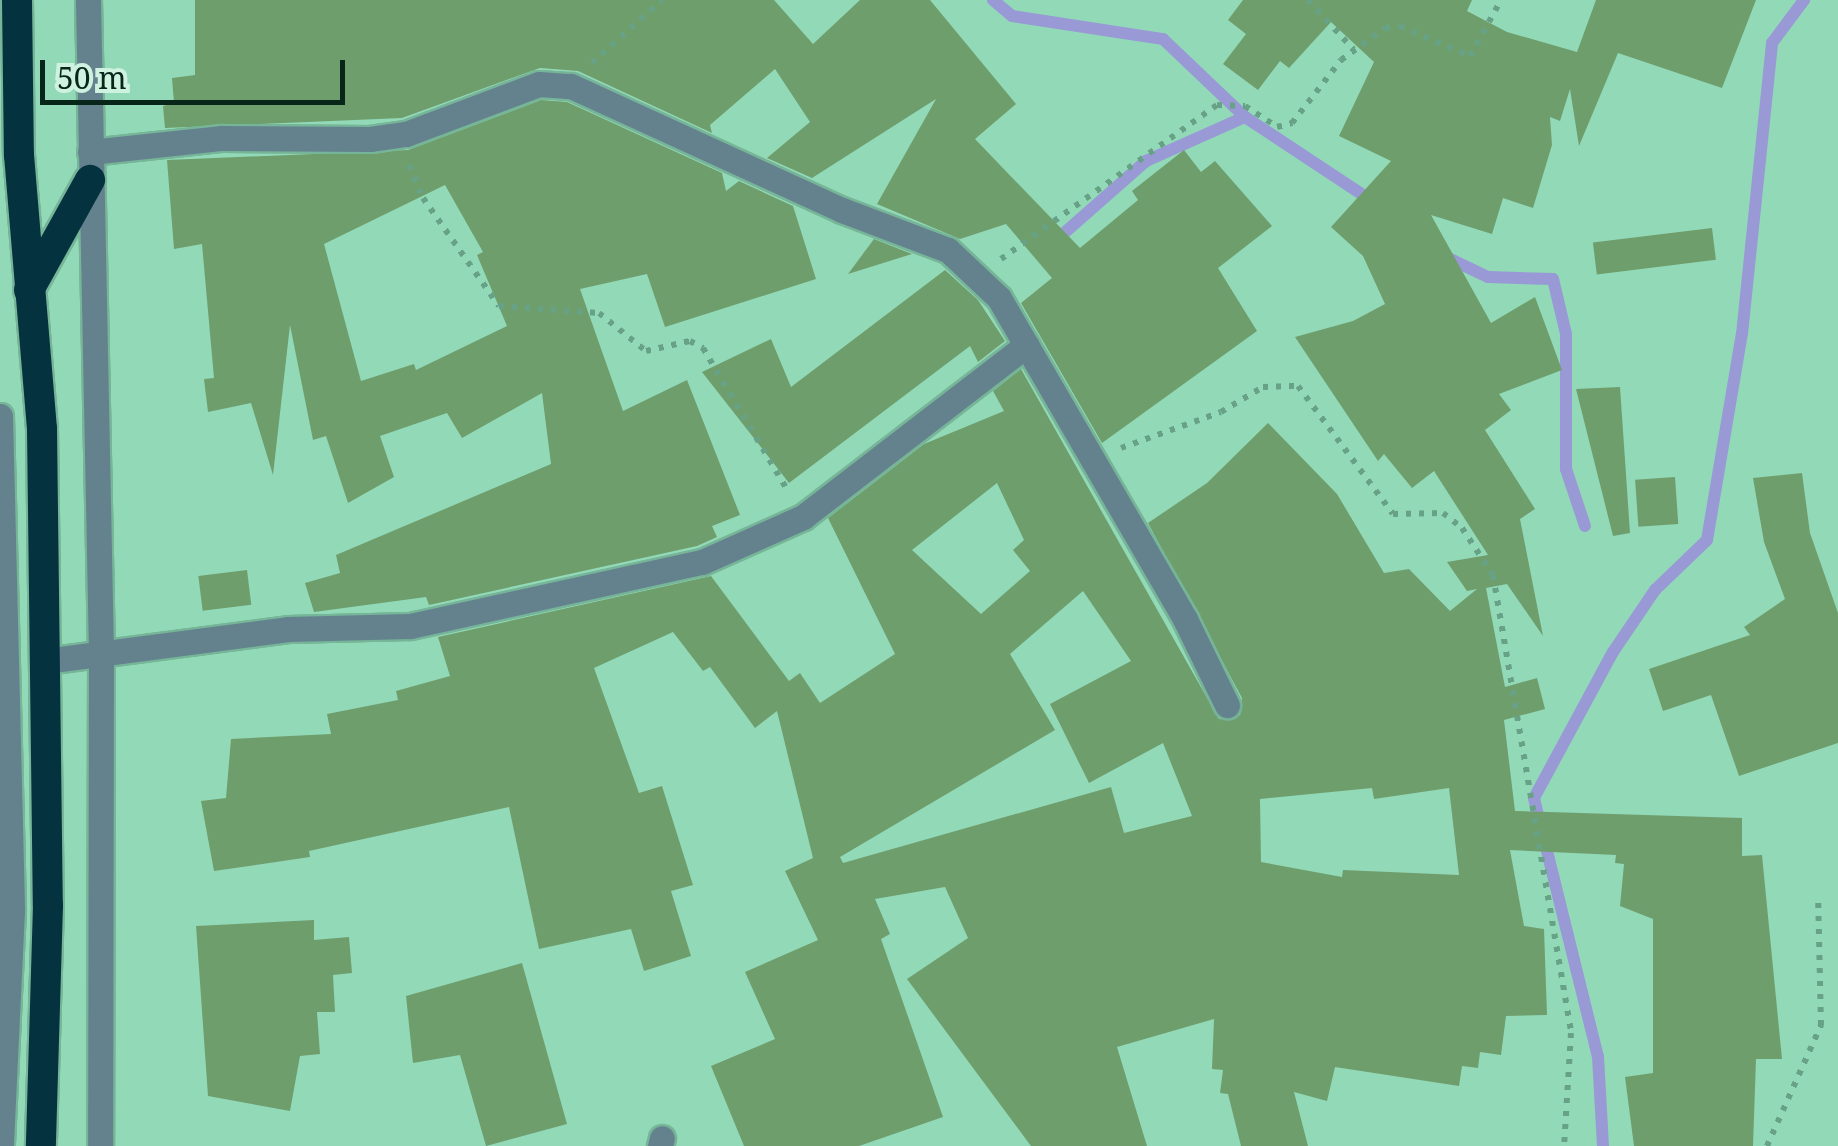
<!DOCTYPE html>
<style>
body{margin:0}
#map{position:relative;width:1838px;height:1146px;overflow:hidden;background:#92d9b8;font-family:"Noto Serif",serif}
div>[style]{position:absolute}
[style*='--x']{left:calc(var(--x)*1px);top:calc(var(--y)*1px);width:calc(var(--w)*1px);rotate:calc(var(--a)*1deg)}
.stream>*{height:12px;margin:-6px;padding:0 6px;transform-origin:6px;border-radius:6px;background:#9999d6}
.building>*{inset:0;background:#6f9e6d;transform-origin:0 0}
.path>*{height:6px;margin-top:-3px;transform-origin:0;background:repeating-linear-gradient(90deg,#67a287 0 5px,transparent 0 13px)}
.roads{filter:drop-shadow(2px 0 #76b598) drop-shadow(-2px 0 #76b598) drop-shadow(0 2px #76b598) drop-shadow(0 -2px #76b598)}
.minor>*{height:25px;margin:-12.5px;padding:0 12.5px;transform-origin:12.5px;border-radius:12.5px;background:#64828e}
.highway>*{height:30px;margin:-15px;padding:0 15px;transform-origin:15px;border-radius:15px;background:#05323f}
span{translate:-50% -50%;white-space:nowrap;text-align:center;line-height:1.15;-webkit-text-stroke:10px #cff2e0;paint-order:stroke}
.scale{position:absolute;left:40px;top:60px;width:305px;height:45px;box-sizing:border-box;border:5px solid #072519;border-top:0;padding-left:12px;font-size:30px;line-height:35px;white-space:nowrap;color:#072519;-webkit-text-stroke:8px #cff2e0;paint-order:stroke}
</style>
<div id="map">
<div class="stream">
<div style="--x:993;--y:0;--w:25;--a:40"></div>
<div style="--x:1012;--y:16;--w:153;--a:8.7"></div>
<div style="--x:1163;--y:39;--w:113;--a:43.6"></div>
<div style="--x:1245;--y:117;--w:156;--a:33.5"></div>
<div style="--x:1054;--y:242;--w:123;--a:-41.4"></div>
<div style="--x:1146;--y:161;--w:108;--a:-24"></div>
<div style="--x:1442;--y:255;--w:51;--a:25.6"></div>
<div style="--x:1488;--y:277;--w:65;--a:1.8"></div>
<div style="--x:1553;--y:279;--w:57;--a:76.7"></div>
<div style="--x:1566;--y:334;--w:135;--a:90"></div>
<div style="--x:1566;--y:469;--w:60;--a:71.6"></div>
<div style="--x:1603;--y:1146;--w:89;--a:-93.2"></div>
<div style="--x:1598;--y:1057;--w:267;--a:-103.9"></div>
<div style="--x:1534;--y:798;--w:166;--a:-61.6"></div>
<div style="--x:1613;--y:652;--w:75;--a:-55.9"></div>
<div style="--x:1655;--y:590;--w:72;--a:-43.9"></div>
<div style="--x:1707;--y:540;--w:209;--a:-80.4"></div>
<div style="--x:1742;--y:334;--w:293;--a:-84.1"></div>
<div style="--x:1772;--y:43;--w:54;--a:-53.3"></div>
</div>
<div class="building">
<div style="clip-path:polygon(195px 0,774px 0,813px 44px,860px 0,930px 0,1016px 104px,975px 139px,1080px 248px,1138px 200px,1132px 191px,1184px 150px,1201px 172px,1215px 161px,1272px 226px,1218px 268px,1257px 331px,1102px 443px,1021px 303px,1052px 278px,1006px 224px,960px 239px,877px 204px,936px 99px,812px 178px,767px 158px,810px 122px,775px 69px,710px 125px,712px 133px,578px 71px,540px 68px,402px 118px,165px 128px,163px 106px,174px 103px,172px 78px,195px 75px)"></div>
<div style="clip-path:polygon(evenodd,1243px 0,1472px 0,1467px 11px,1507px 32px,1577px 52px,1596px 0,1756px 0,1722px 88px,1618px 53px,1579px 146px,1570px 89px,1560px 121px,1550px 117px,1552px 145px,1533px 208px,1503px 198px,1492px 234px,1431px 215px,1491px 323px,1535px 297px,1562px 370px,1499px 394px,1511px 410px,1485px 430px,1535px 509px,1520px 519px,1543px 636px,1507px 584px,1486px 588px,1505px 687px,1537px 678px,1545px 709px,1504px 720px,1515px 811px,1742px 818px,1742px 856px,1762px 855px,1782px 1059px,1756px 1059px,1753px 1146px,1634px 1146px,1625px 1077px,1653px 1073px,1653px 919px,1620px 906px,1624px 864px,1615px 863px,1616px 855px,1510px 850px,1524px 926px,1544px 929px,1547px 1015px,1506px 1016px,1501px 1055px,1480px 1052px,1478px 1068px,1462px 1066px,1459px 1086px,1335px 1067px,1327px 1101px,1294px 1092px,1308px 1146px,1241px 1146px,1228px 1094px,1220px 1093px,1223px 1070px,1212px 1069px,1214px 1019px,1117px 1047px,1147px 1146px,1031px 1146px,907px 979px,968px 938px,945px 887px,875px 899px,890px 934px,881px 939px,943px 1117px,859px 1146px,744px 1146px,711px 1066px,775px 1039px,745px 972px,818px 940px,785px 871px,813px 858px,777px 711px,755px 728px,710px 667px,703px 671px,673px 632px,594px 668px,639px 793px,662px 786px,693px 885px,671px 891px,691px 956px,644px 971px,631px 929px,539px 949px,509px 807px,309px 851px,310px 857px,214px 871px,201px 801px,226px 798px,231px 739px,331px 734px,327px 714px,398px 700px,396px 691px,450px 676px,438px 637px,711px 576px,789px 681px,800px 673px,820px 703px,895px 654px,828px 518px,924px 444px,1004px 411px,993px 391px,1021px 369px,1219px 719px,1240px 715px,1242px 698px,1148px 523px,1207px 483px,1268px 423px,1337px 494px,1384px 573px,1409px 569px,1450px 611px,1477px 589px,1467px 591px,1447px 562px,1488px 555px,1434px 471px,1412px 488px,1384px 454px,1378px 461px,1295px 337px,1353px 321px,1385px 304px,1363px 256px,1331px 227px,1391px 161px,1339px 136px,1374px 62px,1331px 22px,1289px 68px,1280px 61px,1258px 90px,1223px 64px,1246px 34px,1228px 20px,1243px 0,997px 483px,1024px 540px,1013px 550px,1030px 571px,981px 614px,912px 550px,997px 483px,1243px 0,1083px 591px,1131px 661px,1050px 704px,1089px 783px,1163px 743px,1192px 816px,1124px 833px,1111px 787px,843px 863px,840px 857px,1055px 730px,1010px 654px,1083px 591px,1243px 0,1372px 788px,1374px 799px,1449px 788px,1459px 875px,1343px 870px,1342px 877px,1261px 862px,1260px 799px,1372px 788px)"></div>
<div style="clip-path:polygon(evenodd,541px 100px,567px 102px,722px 173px,726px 191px,739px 181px,793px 206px,816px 279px,665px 327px,647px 274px,580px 289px,623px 411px,687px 380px,740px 515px,712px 526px,717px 537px,697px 546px,429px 605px,426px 597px,314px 612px,305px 583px,340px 573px,336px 555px,551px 464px,542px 393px,462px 438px,447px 413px,380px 436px,394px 477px,348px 503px,326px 436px,313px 440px,290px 325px,273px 475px,251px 403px,208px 412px,204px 379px,214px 378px,202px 244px,174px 249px,167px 160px,408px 150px,541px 100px,445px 185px,483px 252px,477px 255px,507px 326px,416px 370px,414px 364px,361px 381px,324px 244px,445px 185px)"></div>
<div style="left:1712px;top:228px;width:32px;height:120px;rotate:83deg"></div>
<div style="clip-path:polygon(874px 239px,912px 254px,848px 274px)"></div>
<div style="clip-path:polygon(945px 270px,978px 300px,1005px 341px,978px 362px,970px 346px,789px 483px,702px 372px,771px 339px,791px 387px)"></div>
<div style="clip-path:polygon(1620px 387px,1630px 533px,1613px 536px,1576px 389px)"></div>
<div style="clip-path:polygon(1802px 473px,1810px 533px,1838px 613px,1838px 743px,1739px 776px,1711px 695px,1663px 711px,1649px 669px,1750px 635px,1744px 627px,1785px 599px,1764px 542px,1753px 478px)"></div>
<div style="left:1675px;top:477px;width:47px;height:40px;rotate:86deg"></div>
<div style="left:247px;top:570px;width:35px;height:49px;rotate:83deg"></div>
<div style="clip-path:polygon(314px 920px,314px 940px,349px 937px,352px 973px,333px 975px,335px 1012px,317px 1012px,320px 1054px,300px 1056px,290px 1111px,208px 1096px,196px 926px)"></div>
<div style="clip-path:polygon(522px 963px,567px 1124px,486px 1146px,460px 1055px,413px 1063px,406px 996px)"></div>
</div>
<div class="path">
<div style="--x:1308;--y:0;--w:67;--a:47.4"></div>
<div style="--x:592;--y:63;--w:94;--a:-42"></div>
<div style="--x:409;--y:165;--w:36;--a:67"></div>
<div style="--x:423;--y:198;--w:132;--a:54.9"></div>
<div style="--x:499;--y:306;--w:100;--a:4"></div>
<div style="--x:599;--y:313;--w:60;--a:39"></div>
<div style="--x:646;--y:351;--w:45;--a:-12.8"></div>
<div style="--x:690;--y:341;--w:15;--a:28"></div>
<div style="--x:703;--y:348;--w:166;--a:59.3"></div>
<div style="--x:1001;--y:259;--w:265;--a:-35.5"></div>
<div style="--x:1217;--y:105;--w:28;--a:2"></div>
<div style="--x:1245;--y:106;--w:38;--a:33"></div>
<div style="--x:1277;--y:127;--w:16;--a:-15"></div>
<div style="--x:1292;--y:123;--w:80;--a:-52.1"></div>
<div style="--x:1341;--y:60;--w:54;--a:-36"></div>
<div style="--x:1385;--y:28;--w:15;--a:-8"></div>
<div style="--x:1400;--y:26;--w:76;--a:23.2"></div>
<div style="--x:1470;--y:56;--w:64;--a:-61"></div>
<div style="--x:1121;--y:448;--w:106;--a:-19.8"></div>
<div style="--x:1221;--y:412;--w:49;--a:-30.8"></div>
<div style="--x:1263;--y:387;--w:35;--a:-2"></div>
<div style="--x:1298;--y:386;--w:159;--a:53.4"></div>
<div style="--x:1393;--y:514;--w:50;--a:-1.1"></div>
<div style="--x:1443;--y:513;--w:24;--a:38"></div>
<div style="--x:1462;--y:528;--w:56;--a:56.6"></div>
<div style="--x:1493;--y:575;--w:465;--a:80.3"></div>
<div style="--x:1571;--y:1033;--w:113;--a:93.5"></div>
<div style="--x:1767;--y:1146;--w:133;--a:-65.9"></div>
<div style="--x:1821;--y:1025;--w:129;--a:-91.3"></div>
</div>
<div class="roads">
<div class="minor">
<div style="--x:88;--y:0;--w:651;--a:88.86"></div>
<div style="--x:101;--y:651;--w:495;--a:90.1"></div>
<div style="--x:90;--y:152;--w:133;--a:-6.1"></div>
<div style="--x:222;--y:138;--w:148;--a:0.4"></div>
<div style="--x:370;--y:139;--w:36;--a:-8"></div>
<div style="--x:406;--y:134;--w:142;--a:-20.6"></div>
<div style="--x:539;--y:84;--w:32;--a:4"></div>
<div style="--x:571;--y:86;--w:298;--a:24.6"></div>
<div style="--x:842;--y:210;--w:113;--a:20.7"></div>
<div style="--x:948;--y:250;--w:70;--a:43.3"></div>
<div style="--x:999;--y:298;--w:371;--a:59.9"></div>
<div style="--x:1185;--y:619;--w:96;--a:64"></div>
<div style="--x:0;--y:416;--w:494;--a:88.6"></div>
<div style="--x:12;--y:910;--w:236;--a:92.7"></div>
<div style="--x:45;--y:661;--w:245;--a:-7.5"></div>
<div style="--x:288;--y:629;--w:122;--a:-1.4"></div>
<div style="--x:410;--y:626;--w:299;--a:-12.4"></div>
<div style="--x:702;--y:562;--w:111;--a:-24"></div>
<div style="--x:803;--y:517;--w:282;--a:-37.6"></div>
<div style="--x:660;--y:1146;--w:8;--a:-76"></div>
</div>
<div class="highway">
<div style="--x:17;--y:0;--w:155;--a:89.3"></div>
<div style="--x:19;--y:155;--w:275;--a:85.2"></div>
<div style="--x:42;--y:429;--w:476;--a:89.3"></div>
<div style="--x:48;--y:905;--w:241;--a:91.7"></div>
<div style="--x:29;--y:290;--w:126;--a:-61"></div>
</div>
</div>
<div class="scale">50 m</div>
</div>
